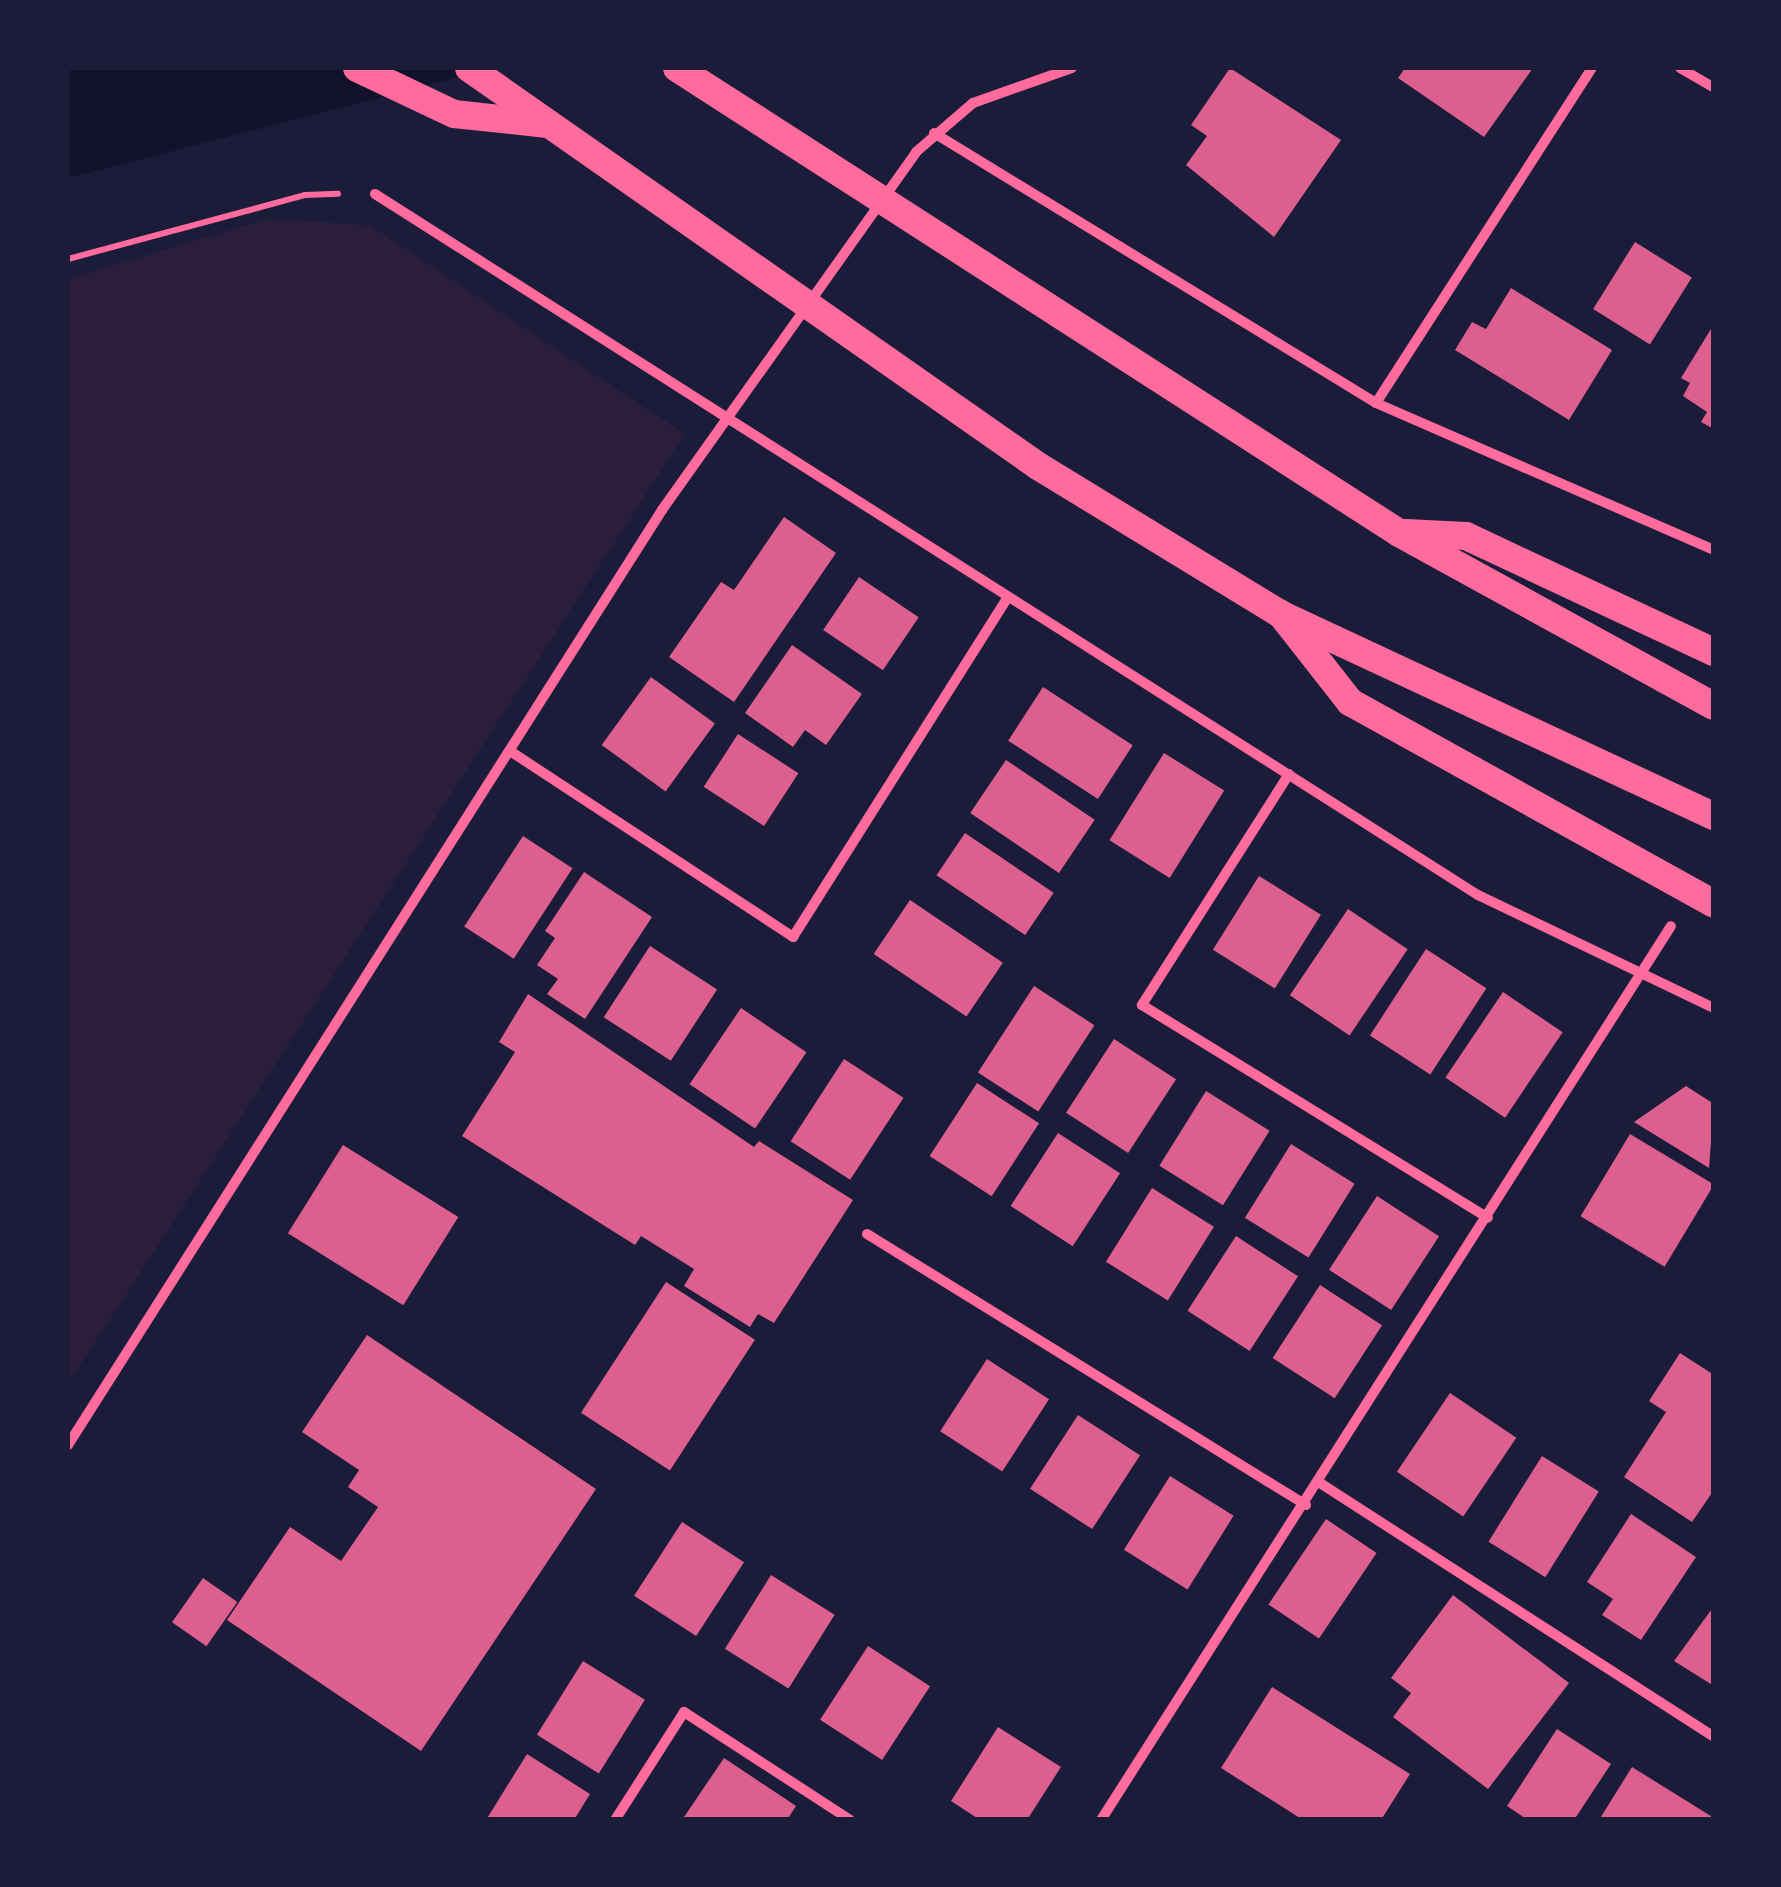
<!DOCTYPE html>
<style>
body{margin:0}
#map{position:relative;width:1781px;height:1887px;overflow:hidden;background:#1b1b3a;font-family:"Zilla Slab",serif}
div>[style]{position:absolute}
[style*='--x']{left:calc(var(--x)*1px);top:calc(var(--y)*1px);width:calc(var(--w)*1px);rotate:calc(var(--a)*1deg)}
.green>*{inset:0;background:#2a1e3b}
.water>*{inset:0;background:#12122b}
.building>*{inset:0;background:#dd5f8e;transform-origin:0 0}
.path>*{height:6px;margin:-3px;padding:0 3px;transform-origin:3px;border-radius:3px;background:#ff6b9d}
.minor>*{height:10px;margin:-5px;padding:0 5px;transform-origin:5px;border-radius:5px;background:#ff6b9d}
.trunk>*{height:28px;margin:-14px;padding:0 14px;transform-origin:14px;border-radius:14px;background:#ff6b9d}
span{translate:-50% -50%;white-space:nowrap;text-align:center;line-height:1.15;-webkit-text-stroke:10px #1b1b3a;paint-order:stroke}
.frame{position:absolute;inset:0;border:70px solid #1b1b3a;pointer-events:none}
</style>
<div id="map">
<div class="green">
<div style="clip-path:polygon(267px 219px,369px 225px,685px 434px,68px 1384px,68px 279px)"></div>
</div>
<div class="water">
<div style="clip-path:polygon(68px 68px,494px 68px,68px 178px)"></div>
</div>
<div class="building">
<div style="clip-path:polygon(1230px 68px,1341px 140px,1274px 237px,1186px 165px,1207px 136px,1191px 125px)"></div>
<div style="clip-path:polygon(1405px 68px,1533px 68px,1484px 137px,1398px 78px)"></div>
<div style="left:1635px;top:242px;width:67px;height:79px;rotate:32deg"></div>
<div style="clip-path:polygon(1511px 288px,1612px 350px,1569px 420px,1455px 350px,1472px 322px,1486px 329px)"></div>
<div style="clip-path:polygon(1714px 324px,1714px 429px,1701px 422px,1707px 412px,1683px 396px,1690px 383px,1681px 378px)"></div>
<div style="clip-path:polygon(784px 517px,836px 553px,734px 702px,669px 657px,721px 582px,734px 590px)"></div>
<div style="left:859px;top:577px;width:72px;height:64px;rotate:34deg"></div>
<div style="clip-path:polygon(792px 645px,862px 694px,826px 745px,805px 730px,793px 747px,745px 713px)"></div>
<div style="left:651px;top:677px;width:79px;height:84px;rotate:36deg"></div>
<div style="left:1043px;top:687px;width:107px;height:64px;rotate:33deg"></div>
<div style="left:738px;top:734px;width:72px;height:63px;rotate:33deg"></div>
<div style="left:1164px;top:753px;width:71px;height:103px;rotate:32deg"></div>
<div style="left:1006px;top:760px;width:107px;height:64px;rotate:34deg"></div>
<div style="left:965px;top:833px;width:107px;height:51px;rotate:34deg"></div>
<div style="left:523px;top:836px;width:59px;height:108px;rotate:33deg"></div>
<div style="clip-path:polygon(584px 872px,652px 917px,585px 1019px,547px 994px,558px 979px,537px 965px,555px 938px,545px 931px)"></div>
<div style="left:1259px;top:876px;width:73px;height:87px;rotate:32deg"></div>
<div style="left:910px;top:900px;width:112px;height:65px;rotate:34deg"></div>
<div style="left:1348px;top:909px;width:72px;height:104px;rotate:34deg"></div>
<div style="left:650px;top:946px;width:80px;height:85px;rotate:33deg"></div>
<div style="left:1426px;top:949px;width:72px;height:103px;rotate:33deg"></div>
<div style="left:1034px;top:986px;width:72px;height:103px;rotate:33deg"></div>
<div style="left:1503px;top:992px;width:72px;height:103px;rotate:34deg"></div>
<div style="clip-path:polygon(528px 994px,754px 1147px,759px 1141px,853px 1200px,774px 1323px,758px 1314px,750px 1327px,684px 1286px,694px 1269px,641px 1236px,635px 1245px,462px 1136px,515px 1052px,499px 1042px)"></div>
<div style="left:741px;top:1008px;width:79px;height:92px;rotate:34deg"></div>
<div style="left:1114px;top:1039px;width:74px;height:88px;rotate:33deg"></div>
<div style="left:844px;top:1059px;width:71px;height:98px;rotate:33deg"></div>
<div style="left:977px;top:1083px;width:74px;height:87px;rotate:33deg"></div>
<div style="clip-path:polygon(1686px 1086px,1714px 1104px,1709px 1168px,1634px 1122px)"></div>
<div style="left:1206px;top:1091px;width:75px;height:88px;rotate:32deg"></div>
<div style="left:1058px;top:1133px;width:74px;height:87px;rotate:33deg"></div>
<div style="left:1630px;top:1134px;width:98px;height:96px;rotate:31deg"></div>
<div style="left:1291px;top:1144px;width:75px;height:87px;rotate:32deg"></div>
<div style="left:343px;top:1145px;width:136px;height:104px;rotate:32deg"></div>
<div style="left:1152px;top:1188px;width:73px;height:87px;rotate:32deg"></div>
<div style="left:1377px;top:1196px;width:74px;height:88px;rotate:33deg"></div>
<div style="left:1236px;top:1236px;width:74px;height:89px;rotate:33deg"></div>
<div style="left:666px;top:1282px;width:106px;height:156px;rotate:33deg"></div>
<div style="left:1320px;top:1285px;width:74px;height:87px;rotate:33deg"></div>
<div style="clip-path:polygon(367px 1335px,596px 1489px,421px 1751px,227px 1620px,290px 1527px,341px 1561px,378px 1507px,348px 1487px,359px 1470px,302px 1432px)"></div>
<div style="clip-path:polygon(1680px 1353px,1714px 1375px,1714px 1490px,1692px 1522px,1624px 1477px,1666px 1412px,1649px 1401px)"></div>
<div style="left:987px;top:1359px;width:74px;height:86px;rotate:33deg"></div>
<div style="left:1450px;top:1393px;width:80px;height:95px;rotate:34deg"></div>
<div style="left:1078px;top:1415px;width:74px;height:88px;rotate:33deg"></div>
<div style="left:1542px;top:1456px;width:67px;height:101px;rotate:32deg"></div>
<div style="left:1170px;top:1476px;width:75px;height:87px;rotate:32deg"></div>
<div style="clip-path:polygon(1631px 1514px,1696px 1557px,1641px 1640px,1602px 1615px,1613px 1599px,1587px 1582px)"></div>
<div style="left:1326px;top:1519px;width:61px;height:103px;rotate:34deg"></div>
<div style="left:682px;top:1522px;width:74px;height:88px;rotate:33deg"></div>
<div style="left:771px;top:1575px;width:75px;height:87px;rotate:32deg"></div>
<div style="left:203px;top:1578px;width:42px;height:54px;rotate:35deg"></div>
<div style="clip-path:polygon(1453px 1595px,1569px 1683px,1488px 1789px,1393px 1717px,1411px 1693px,1391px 1678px)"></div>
<div style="clip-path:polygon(1714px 1606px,1714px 1686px,1674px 1661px)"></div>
<div style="left:868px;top:1646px;width:74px;height:88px;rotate:33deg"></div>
<div style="left:583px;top:1661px;width:73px;height:87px;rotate:32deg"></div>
<div style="clip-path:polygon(1272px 1687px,1410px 1774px,1381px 1820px,1303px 1820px,1221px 1768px)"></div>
<div style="clip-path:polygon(998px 1727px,1061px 1767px,1027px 1820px,980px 1820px,951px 1801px)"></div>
<div style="clip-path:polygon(1557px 1729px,1611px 1764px,1574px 1820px,1528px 1820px,1507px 1806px)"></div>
<div style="clip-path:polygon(527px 1754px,590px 1794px,574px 1820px,486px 1820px)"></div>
<div style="clip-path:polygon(724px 1758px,796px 1806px,787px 1820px,682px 1820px)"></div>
<div style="clip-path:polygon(1632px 1767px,1714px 1818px,1714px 1820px,1599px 1820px)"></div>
</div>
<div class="path">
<div style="--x:68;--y:259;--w:245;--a:-15.1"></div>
<div style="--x:305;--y:195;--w:33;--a:-2"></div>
</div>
<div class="minor">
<div style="--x:1680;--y:68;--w:39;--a:30"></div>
<div style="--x:934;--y:133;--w:518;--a:31.42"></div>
<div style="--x:1376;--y:403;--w:369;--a:23.5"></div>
<div style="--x:375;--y:194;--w:1307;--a:32.44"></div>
<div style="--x:1478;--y:895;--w:262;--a:25.6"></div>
<div style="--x:1376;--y:403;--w:399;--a:-57.2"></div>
<div style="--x:510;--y:751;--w:339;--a:33.3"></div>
<div style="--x:793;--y:937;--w:399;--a:-57.7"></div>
<div style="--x:1289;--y:774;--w:274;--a:122.5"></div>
<div style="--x:1142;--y:1005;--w:406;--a:31.6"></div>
<div style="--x:867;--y:1234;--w:516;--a:31.69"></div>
<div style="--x:68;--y:1445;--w:1108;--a:-57.57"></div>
<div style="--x:662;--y:510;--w:439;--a:-54.6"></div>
<div style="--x:916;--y:152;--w:75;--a:-40.7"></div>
<div style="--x:973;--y:103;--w:105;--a:-19.5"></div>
<div style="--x:1320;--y:1483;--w:469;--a:32.8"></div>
<div style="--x:615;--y:1820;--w:128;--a:-57.4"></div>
<div style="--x:684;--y:1712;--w:198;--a:33"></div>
<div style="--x:1101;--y:1820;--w:1060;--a:-57.48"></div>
</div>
<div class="trunk">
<div style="--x:357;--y:68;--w:107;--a:25.4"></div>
<div style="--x:454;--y:114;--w:94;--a:6.1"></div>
<div style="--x:469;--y:68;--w:694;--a:34.97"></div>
<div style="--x:1038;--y:466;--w:284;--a:31.4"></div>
<div style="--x:1280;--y:614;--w:479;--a:25"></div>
<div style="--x:677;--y:68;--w:859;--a:32.78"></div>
<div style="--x:1399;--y:533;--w:359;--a:28.8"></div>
<div style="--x:1406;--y:533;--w:60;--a:2.9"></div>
<div style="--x:1466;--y:536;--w:274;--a:25.1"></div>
<div style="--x:1281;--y:614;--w:112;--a:51.9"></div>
<div style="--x:1350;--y:702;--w:416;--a:29"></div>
</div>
<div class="frame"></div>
</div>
